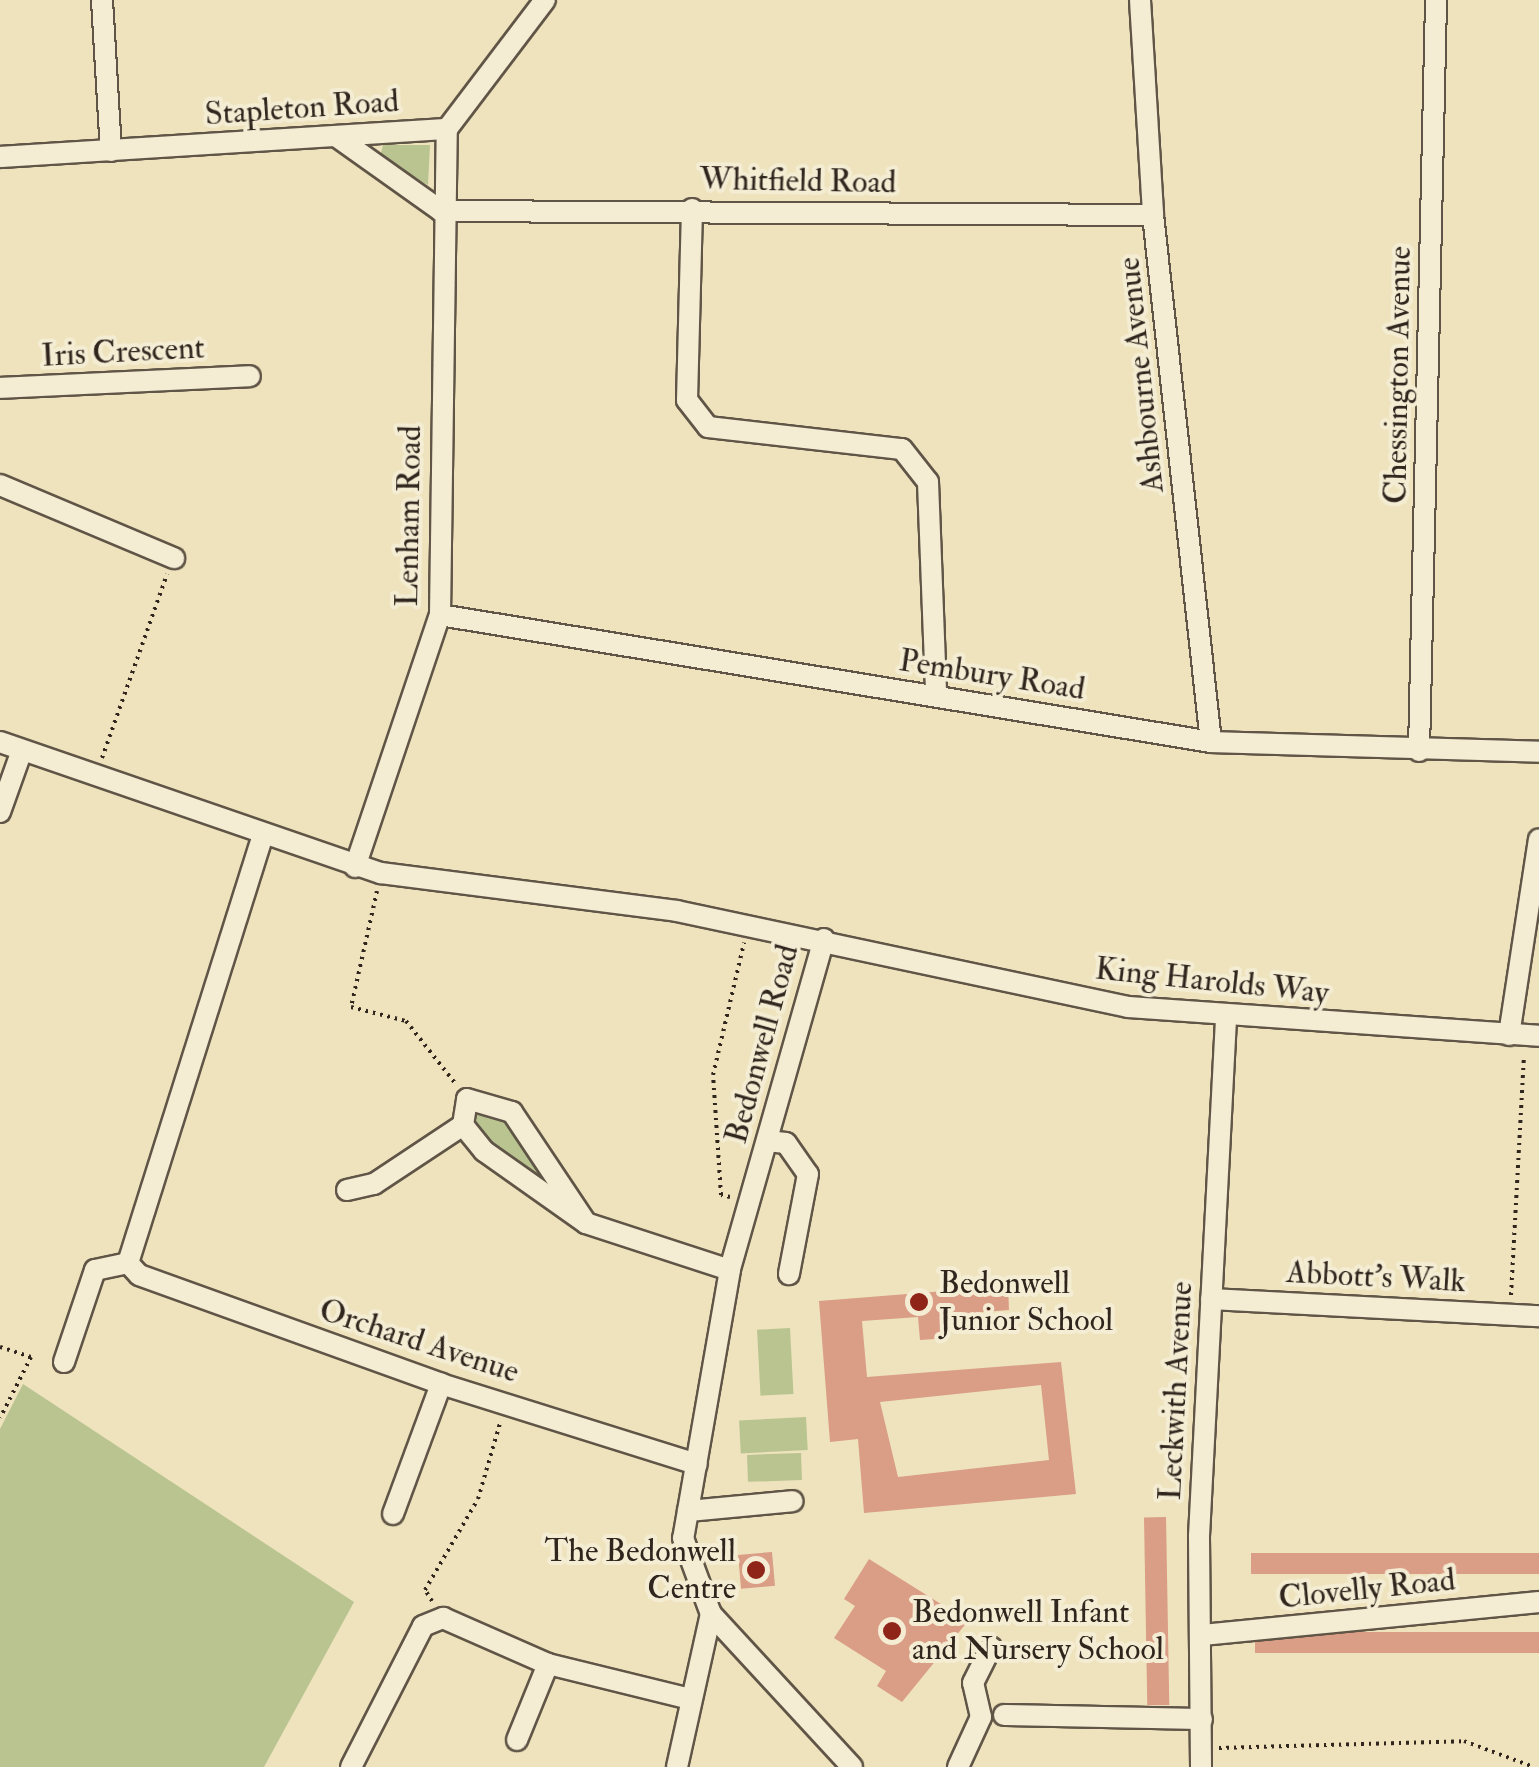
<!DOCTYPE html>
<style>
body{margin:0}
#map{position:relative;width:1539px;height:1767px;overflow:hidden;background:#eee3bd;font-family:"IM FELL Double Pica",serif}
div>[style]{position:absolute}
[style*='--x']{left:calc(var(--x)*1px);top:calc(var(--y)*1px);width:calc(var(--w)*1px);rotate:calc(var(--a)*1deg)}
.green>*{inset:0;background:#b9c491;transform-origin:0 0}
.building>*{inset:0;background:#da9d85;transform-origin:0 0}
.path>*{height:4px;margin-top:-2px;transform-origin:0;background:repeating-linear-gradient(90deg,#31261e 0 2.5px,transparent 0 7.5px)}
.roads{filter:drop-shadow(2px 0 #605546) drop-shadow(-2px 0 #605546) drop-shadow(0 2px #605546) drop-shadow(0 -2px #605546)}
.minor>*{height:20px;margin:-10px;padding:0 10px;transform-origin:10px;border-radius:10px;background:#f4edd4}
.dots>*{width:28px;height:28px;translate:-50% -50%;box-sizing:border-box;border:5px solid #f4edd4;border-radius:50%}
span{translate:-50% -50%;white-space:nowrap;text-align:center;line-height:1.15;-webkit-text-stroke:8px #f4edd4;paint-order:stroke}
.street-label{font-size:32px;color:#31261e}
.poi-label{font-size:32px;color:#31261e}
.left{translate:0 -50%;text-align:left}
.right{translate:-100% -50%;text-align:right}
</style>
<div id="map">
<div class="green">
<div style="clip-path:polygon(383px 145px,430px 145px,428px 185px,380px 157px)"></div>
<div style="clip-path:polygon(474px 1110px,504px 1114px,563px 1197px,506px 1156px,473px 1122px)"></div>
<div style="left:790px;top:1328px;width:66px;height:33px;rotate:87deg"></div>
<div style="clip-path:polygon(23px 1384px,354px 1602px,264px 1767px,0 1767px,0 1429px)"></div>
<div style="left:806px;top:1417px;width:33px;height:67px;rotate:87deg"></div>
<div style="left:801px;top:1453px;width:27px;height:54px;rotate:88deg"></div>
</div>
<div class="building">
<div style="clip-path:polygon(evenodd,1008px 1286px,1009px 1310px,948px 1315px,949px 1338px,920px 1340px,918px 1317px,862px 1321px,867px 1377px,1061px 1362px,1076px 1494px,864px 1513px,858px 1439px,830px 1442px,819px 1301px,1008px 1286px,1041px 1385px,1049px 1460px,898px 1477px,880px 1402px,1041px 1385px)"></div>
<div style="left:1166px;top:1517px;width:188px;height:22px;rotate:89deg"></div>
<div style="left:772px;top:1552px;width:34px;height:34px;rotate:85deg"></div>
<div style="left:1539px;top:1553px;width:21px;height:288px;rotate:90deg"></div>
<div style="clip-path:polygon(869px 1559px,968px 1621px,902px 1702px,877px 1686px,886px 1671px,834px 1638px,855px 1606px,844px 1599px)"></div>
<div style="left:1539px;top:1632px;width:21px;height:284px;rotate:90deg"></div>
</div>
<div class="path">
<div style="--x:102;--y:758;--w:195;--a:-70.5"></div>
<div style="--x:377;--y:891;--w:119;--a:102.6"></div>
<div style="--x:351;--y:1007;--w:57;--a:14.3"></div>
<div style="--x:406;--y:1021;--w:79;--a:51.7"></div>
<div style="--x:730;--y:1197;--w:9;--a:-167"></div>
<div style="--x:721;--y:1195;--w:120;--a:-93.8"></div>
<div style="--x:713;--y:1075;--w:136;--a:-76.8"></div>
<div style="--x:1511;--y:1295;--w:240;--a:-86.9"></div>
<div style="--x:0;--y:1347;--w:33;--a:18"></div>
<div style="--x:31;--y:1357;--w:68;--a:116.9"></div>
<div style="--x:432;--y:1601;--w:13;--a:-122"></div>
<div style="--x:425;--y:1590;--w:105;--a:-59.8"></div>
<div style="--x:478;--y:1499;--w:82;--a:-73.8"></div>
<div style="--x:1219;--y:1748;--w:245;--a:-1.6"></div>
<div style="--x:1464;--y:1741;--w:75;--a:20.4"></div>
</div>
<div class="roads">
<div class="minor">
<div style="--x:102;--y:0;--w:151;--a:86.6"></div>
<div style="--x:1140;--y:0;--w:215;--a:86.5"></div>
<div style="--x:1153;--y:215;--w:530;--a:83.72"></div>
<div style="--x:337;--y:137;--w:128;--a:35.4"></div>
<div style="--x:441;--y:211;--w:712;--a:0.32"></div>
<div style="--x:0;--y:157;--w:448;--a:-3.6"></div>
<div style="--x:447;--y:129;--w:162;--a:-52.8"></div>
<div style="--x:692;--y:209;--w:191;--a:91.5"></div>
<div style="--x:687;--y:400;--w:34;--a:52"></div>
<div style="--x:708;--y:427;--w:195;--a:6.5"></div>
<div style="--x:902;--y:449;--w:42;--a:51.8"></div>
<div style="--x:928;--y:482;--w:213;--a:87.8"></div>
<div style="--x:0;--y:388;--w:250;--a:-2.7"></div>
<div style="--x:0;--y:485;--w:189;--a:22.8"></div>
<div style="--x:440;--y:615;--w:781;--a:9.35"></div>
<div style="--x:1211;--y:742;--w:328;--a:1.7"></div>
<div style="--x:0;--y:742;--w:403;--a:19"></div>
<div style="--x:381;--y:873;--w:298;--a:7.3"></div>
<div style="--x:677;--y:911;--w:461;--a:12"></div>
<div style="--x:1128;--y:1007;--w:412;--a:4"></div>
<div style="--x:1419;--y:751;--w:751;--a:-88.7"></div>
<div style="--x:0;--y:812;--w:63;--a:-70.4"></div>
<div style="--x:355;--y:867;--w:266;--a:-71.4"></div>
<div style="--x:440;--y:615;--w:486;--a:-89.2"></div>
<div style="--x:824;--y:939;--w:344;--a:105.9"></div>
<div style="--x:730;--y:1270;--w:272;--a:99.9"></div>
<div style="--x:683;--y:1538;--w:81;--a:69.8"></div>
<div style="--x:711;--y:1614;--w:208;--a:47.3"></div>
<div style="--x:1509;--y:1035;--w:198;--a:-81.3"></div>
<div style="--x:767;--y:1141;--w:19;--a:6"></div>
<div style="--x:786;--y:1143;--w:38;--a:55"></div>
<div style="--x:808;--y:1174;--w:102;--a:100.8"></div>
<div style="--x:347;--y:1190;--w:28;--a:-13"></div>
<div style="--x:374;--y:1184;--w:107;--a:-33.5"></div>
<div style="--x:586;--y:1223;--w:125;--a:-144.8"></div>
<div style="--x:484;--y:1151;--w:33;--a:-129"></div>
<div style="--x:463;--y:1125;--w:26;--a:-81"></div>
<div style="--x:467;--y:1099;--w:47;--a:16.1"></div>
<div style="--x:512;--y:1112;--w:133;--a:56.3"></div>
<div style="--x:586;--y:1223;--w:151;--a:18.1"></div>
<div style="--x:128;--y:1263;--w:446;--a:-72.5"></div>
<div style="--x:1211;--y:1299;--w:328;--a:3"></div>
<div style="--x:64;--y:1362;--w:97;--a:-71.4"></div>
<div style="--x:95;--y:1270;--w:34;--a:-12"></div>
<div style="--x:128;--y:1263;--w:16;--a:47"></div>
<div style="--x:139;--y:1275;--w:321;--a:19.8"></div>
<div style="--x:441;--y:1384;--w:268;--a:17.4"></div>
<div style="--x:688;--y:1511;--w:105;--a:-5.4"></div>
<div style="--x:393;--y:1514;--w:139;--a:-69.7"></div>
<div style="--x:1202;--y:1635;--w:339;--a:-5.6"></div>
<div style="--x:1004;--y:1715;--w:198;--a:1.2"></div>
<div style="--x:517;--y:1740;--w:82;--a:-67.8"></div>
<div style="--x:351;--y:1767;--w:158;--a:-62.9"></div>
<div style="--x:423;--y:1626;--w:22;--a:-22"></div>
<div style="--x:443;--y:1618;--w:115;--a:23.7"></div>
<div style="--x:548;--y:1664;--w:147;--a:13.8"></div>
<div style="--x:677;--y:1767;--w:157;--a:-77.5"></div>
<div style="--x:958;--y:1767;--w:55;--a:-65.3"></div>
<div style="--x:981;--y:1717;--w:35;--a:-103"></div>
<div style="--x:973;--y:1683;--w:40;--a:-63.4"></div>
<div style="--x:1201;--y:1767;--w:231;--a:-90.5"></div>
<div style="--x:1199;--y:1536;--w:518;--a:-87.01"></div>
</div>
</div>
<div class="dots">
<div style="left:919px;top:1302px;background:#8f2418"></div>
<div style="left:756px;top:1570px;background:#8f2418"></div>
<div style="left:892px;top:1631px;background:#8f2418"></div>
</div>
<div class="street-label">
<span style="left:302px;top:108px;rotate:-4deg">Stapleton Road</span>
<span style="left:798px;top:181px;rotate:1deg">Whitfield Road</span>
<span style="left:123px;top:352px;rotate:-3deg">Iris Crescent</span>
<span style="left:1141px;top:375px;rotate:-96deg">Ashbourne Avenue</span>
<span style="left:1398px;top:375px;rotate:-89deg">Chessington Avenue</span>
<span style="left:409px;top:516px;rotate:-89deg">Lenham Road</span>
<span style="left:992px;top:675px;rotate:9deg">Pembury Road</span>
<span style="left:1212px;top:981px;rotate:6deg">King Harolds Way</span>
<span style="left:762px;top:1044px;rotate:-75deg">Bedonwell Road</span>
<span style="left:1376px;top:1277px;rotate:3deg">Abbott's Walk</span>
<span style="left:419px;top:1341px;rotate:18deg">Orchard Avenue</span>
<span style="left:1176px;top:1391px;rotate:-87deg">Leckwith Avenue</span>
<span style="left:1367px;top:1589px;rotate:-6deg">Clovelly Road</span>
</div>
<div class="poi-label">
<span class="left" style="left:939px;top:1302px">Bedonwell<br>Junior School</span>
<span class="right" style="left:736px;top:1570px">The Bedonwell<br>Centre</span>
<span class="left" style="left:912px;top:1631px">Bedonwell Infant<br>and Nursery School</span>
</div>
</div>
